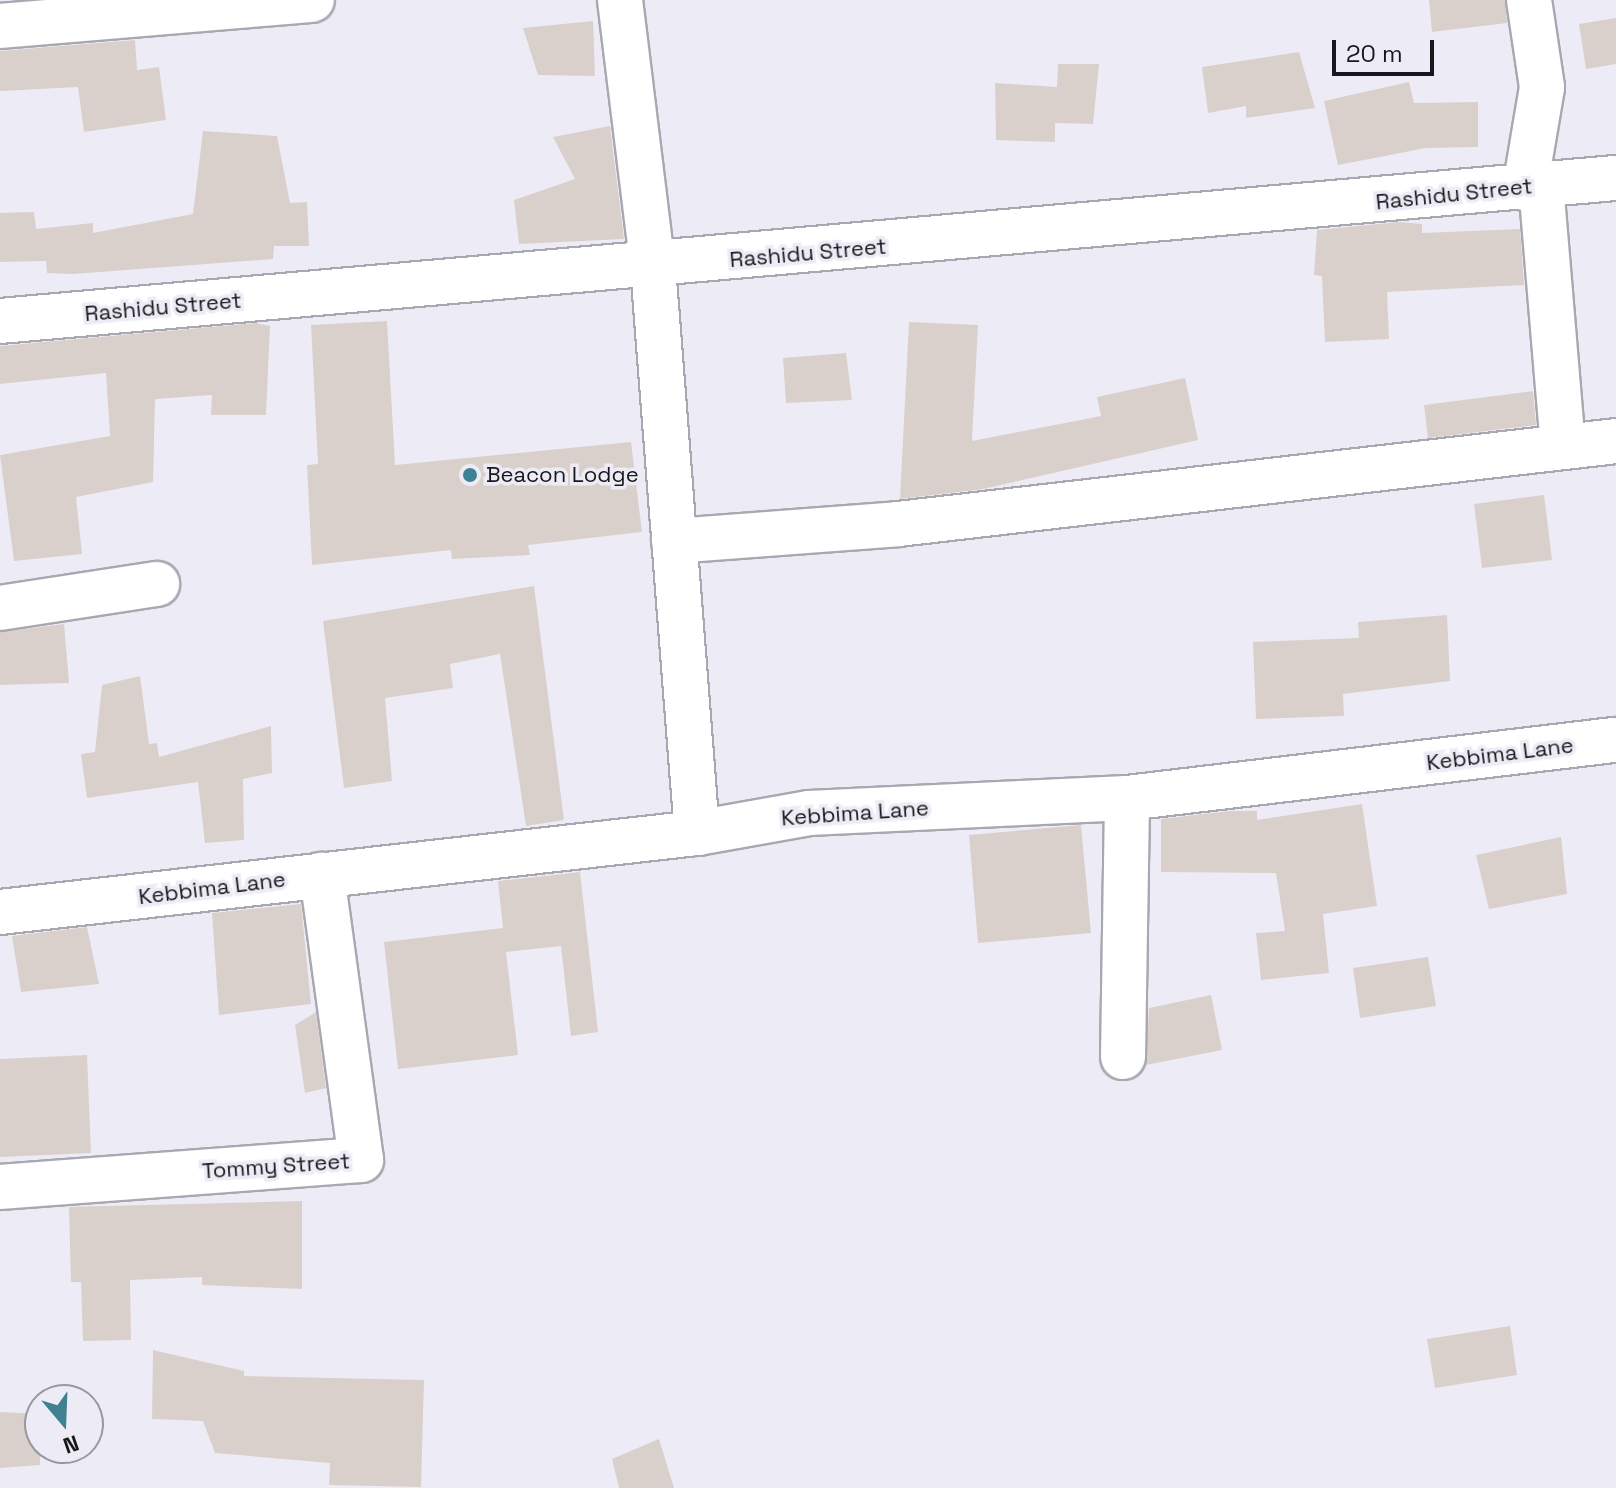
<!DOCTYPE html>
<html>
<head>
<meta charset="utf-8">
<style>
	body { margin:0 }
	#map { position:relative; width:1616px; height:1488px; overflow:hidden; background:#edecf6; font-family:"Space Grotesk",sans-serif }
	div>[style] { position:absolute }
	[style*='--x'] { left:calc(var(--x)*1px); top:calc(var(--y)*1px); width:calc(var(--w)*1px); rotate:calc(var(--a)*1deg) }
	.building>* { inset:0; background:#dad0cb }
	.roads { filter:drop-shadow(2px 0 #a9a8b1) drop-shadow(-2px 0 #a9a8b1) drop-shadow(0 2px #a9a8b1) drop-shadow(0 -2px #a9a8b1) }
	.minor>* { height:44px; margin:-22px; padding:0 22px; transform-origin:22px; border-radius:22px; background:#fff }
	.dots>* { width:22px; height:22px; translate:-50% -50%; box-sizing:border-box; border:4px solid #edecf6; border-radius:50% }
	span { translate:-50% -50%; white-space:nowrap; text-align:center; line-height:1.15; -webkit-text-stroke:7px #edecf6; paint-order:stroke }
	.street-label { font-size:22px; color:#18181b }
	.poi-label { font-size:22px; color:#18181b }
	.left { translate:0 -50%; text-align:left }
	.north { position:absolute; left:24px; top:1384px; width:80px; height:80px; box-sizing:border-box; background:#edecf6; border:2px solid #98979e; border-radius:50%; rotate:161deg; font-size:22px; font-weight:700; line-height:32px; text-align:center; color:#18181b }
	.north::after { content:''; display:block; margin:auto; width:28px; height:36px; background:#408093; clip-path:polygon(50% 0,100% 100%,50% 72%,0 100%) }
	.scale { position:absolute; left:1332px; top:40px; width:102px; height:36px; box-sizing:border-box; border:4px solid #18181b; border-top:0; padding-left:10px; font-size:24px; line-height:28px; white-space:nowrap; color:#18181b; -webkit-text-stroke:6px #edecf6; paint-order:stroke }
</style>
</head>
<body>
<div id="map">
	<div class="building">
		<div style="clip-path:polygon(1429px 0,1505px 0,1507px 23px,1432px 32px)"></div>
		<div style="clip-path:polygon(1616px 18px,1616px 64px,1586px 69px,1579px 24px)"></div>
		<div style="clip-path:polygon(593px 21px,595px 76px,538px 75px,523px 28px)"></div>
		<div style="clip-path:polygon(135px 40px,137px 70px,159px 67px,166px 120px,84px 132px,78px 87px,0 91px,0 51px)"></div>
		<div style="clip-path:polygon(1299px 52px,1315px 108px,1246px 118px,1246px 106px,1208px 113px,1202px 67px)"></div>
		<div style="clip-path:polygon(1058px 64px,1099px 64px,1093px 124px,1055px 123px,1055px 142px,996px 140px,995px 83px,1057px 87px)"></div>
		<div style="clip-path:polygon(1409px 82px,1414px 103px,1478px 102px,1478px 147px,1426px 148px,1338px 165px,1324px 101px)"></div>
		<div style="clip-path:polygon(610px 126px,624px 239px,519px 244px,514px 200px,575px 179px,553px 137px)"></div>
		<div style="clip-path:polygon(203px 131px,277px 136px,290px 203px,307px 202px,309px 246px,274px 246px,273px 259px,73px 274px,47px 273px,46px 261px,0 262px,0 213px,34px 212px,36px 229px,93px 223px,93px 233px,193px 214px)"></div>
		<div style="clip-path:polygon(1399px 222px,1422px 224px,1422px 233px,1520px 229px,1524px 285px,1387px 292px,1389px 339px,1325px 342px,1322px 276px,1314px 275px,1317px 230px)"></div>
		<div style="clip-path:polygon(387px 321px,395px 465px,631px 442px,642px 532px,528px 545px,530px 555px,452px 559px,451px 550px,312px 565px,307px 465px,318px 464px,311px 325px)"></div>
		<div style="clip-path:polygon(909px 322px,978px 325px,972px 441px,1101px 416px,1097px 397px,1185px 378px,1198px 440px,983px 489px,900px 499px)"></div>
		<div style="clip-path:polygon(256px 323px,270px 326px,266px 415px,211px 415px,212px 395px,155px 399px,153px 482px,76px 497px,82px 554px,14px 561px,0 455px,110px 436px,106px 373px,0 384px,0 346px)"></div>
		<div style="clip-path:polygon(846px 353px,852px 400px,786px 403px,783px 358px)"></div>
		<div style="clip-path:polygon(1533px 391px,1536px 425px,1428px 438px,1424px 405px)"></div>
		<div style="clip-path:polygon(1544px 495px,1552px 560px,1482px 568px,1474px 504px)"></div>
		<div style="clip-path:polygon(534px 586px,564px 820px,526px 826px,500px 654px,450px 664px,453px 688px,385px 698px,392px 781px,344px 788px,323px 621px)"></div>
		<div style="clip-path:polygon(1447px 615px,1450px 681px,1343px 694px,1344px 716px,1256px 719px,1253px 642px,1359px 638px,1358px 622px)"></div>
		<div style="clip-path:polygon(64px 624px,69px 683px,0 685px,0 632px)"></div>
		<div style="clip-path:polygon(140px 676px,149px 744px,157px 743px,159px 757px,271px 726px,272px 773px,243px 779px,244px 840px,205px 843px,198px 782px,87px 798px,81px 754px,95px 752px,102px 685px)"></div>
		<div style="clip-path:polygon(1362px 804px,1377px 906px,1323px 914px,1329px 973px,1261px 980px,1256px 933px,1285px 931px,1276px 873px,1161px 872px,1161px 819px,1230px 811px,1257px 811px,1257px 820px)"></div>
		<div style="clip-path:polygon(1081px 825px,1091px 933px,978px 943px,969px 835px)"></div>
		<div style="clip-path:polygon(1561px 837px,1567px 894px,1489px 909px,1476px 855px)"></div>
		<div style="clip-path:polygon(580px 872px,598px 1032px,571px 1036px,561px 946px,506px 952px,518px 1055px,398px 1069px,384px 942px,503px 928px,498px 881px)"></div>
		<div style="clip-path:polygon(301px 904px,311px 1004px,219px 1015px,212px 913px)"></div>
		<div style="clip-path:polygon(87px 927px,99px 984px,21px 992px,12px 936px)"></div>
		<div style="clip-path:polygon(1428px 957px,1436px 1006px,1360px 1018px,1353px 968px)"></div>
		<div style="clip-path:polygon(1211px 995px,1222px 1050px,1146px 1065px,1149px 1008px)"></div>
		<div style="clip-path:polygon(316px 1012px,326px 1088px,305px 1093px,295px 1025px)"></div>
		<div style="clip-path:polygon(87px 1055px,91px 1153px,0 1157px,0 1059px)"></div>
		<div style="clip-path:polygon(302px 1201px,302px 1289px,202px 1285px,202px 1277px,130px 1280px,131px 1340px,83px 1341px,81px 1282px,71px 1282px,69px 1207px)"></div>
		<div style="clip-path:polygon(1510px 1326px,1517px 1375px,1435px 1388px,1427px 1339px)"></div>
		<div style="clip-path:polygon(153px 1350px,244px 1371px,244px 1376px,424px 1380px,421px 1487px,329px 1485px,330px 1463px,215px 1453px,203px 1421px,152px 1419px)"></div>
		<div style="clip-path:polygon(0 1412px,40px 1414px,40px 1465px,0 1468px)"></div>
		<div style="clip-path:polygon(659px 1439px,674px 1488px,619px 1488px,612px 1459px)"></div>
	</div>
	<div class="roads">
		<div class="minor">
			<div style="--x:620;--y:0;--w:269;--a:83"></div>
			<div style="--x:653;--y:267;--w:568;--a:85.55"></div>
			<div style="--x:0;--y:26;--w:313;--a:-4.8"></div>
			<div style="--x:1541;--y:185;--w:263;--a:85.2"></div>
			<div style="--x:1525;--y:188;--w:102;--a:-80.4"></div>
			<div style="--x:1542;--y:87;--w:88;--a:-98.5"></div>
			<div style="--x:0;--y:321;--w:1622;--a:-5.06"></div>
			<div style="--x:674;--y:541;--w:225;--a:-4.3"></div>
			<div style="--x:898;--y:524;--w:723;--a:-6.59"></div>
			<div style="--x:0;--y:608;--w:159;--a:-8.7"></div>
			<div style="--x:0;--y:912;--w:701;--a:-6.47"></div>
			<div style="--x:697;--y:833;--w:114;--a:-10.1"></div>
			<div style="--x:809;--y:813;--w:318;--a:-2.7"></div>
			<div style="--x:1127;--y:798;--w:492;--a:-6.8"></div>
			<div style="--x:1123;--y:1057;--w:259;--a:-89.1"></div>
			<div style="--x:0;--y:1187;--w:362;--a:-4.3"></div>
			<div style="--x:361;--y:1160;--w:288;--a:-97.8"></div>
		</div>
	</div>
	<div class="dots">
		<div style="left:470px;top:475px;background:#408093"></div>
	</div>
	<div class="street-label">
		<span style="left:1454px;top:194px;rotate:-6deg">Rashidu Street</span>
		<span style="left:808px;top:253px;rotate:-5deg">Rashidu Street</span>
		<span style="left:163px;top:307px;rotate:-5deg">Rashidu Street</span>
		<span style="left:1500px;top:754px;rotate:-7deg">Kebbima Lane</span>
		<span style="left:855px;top:813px;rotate:-4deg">Kebbima Lane</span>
		<span style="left:212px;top:888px;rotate:-7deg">Kebbima Lane</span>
		<span style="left:276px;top:1166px;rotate:-4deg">Tommy Street</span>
	</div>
	<div class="poi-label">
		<span class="left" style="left:486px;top:475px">Beacon Lodge</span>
	</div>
	<div class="north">N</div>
	<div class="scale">20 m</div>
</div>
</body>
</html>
